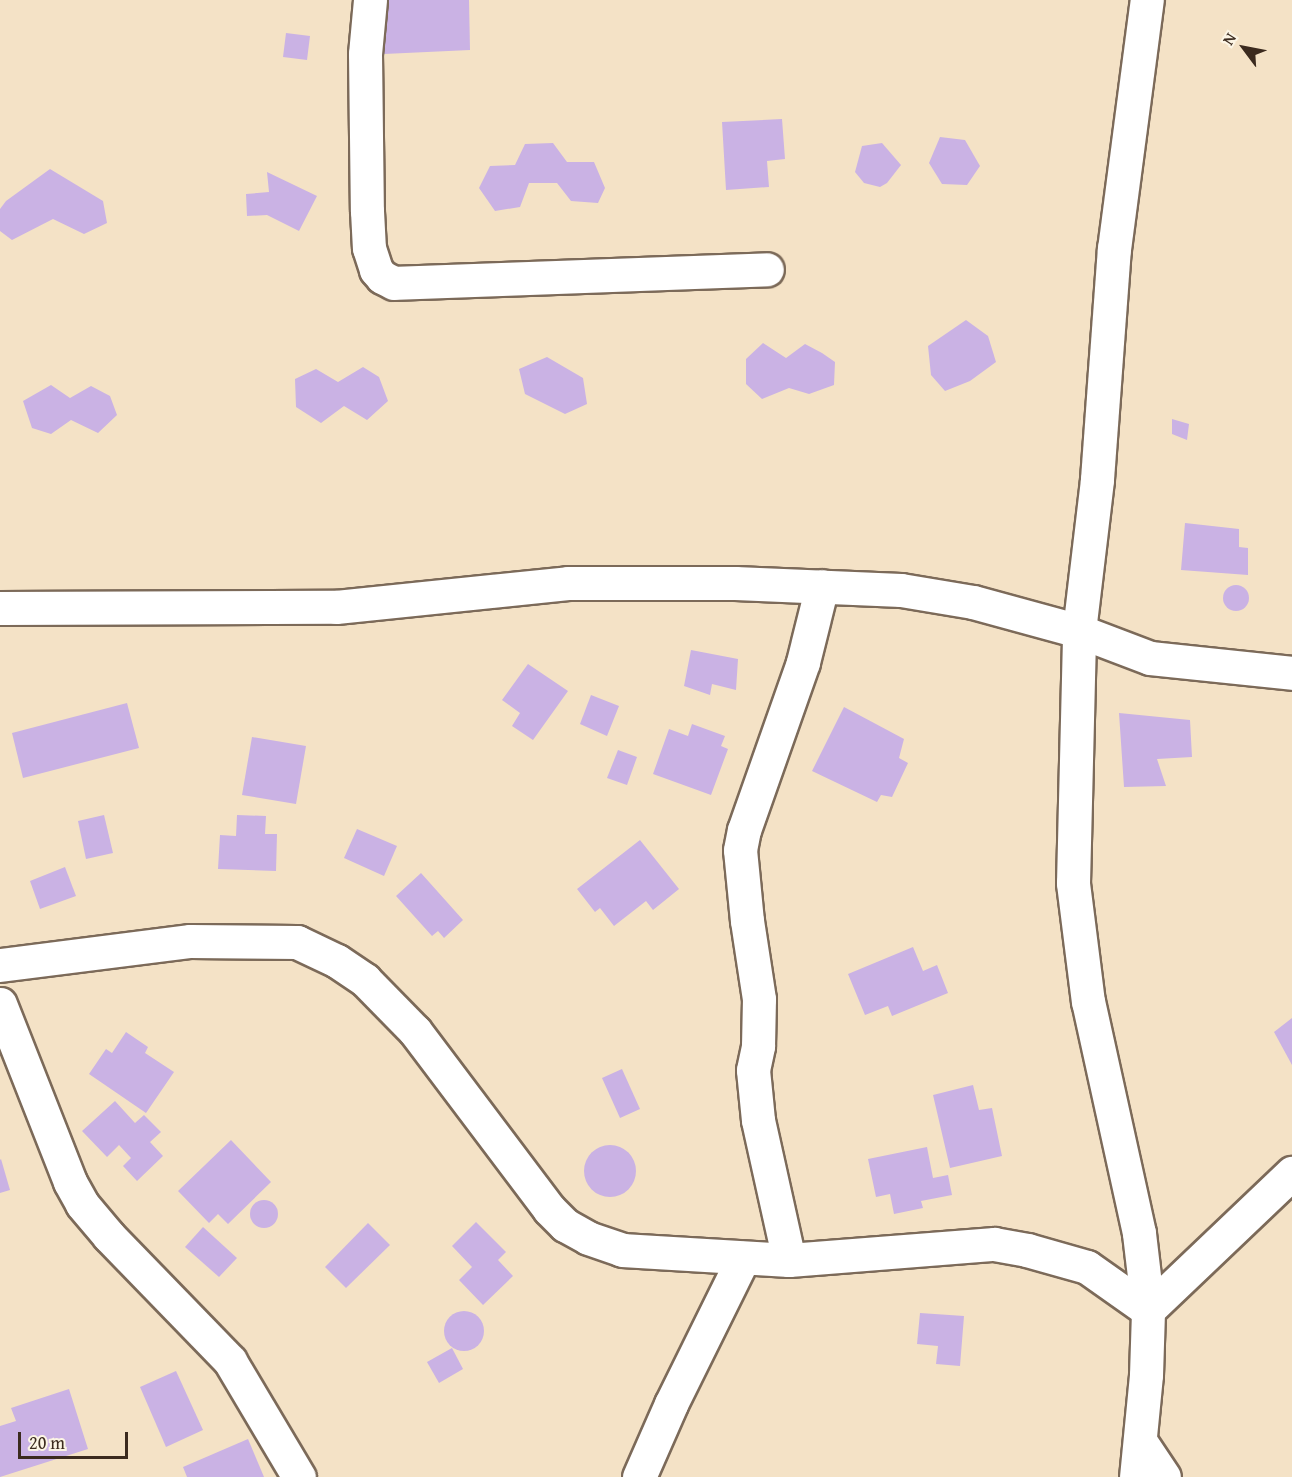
<!DOCTYPE html>
<html>
<head>
<meta charset="utf-8">
<style>
	body { margin:0 }
	#map { position:relative; width:1292px; height:1477px; overflow:hidden; background:#f4e2c6; font-family:"Gentium Book Plus",serif }
	div>[style] { position:absolute }
	[style*='--x'] { left:calc(var(--x)*1px); top:calc(var(--y)*1px); width:calc(var(--w)*1px); rotate:calc(var(--a)*1deg) }
	.building>* { inset:0; background:#cab2e4 }
	.round { border-radius:50% }
	.roads { filter:drop-shadow(2px 0 #7c6a59) drop-shadow(-2px 0 #7c6a59) drop-shadow(0 2px #7c6a59) drop-shadow(0 -2px #7c6a59) }
	.minor>* { height:33px; margin:-16.5px; padding:0 16.5px; transform-origin:16.5px; border-radius:16.5px; background:#fff }
	span { translate:-50% -50%; white-space:nowrap; text-align:center; line-height:1.15; -webkit-text-stroke:6px #fcf5e5; paint-order:stroke }
	.north { position:absolute; left:1214px; top:18px; width:60px; height:60px; -webkit-text-stroke:4px #fcf5e5; paint-order:stroke; rotate:302deg; font-size:16px; font-weight:700; line-height:24px; text-align:center; color:#3b2a1e }
	.north::after { content:''; display:block; margin:auto; width:21px; height:27px; background:#3b2a1e; clip-path:polygon(50% 0,100% 100%,50% 72%,0 100%) }
	.scale { position:absolute; left:18px; top:1432px; width:110px; height:27px; box-sizing:border-box; border:3px solid #3b2a1e; border-top:0; padding-left:8px; font-size:18px; line-height:21px; white-space:nowrap; color:#3b2a1e; -webkit-text-stroke:4px #fcf5e5; paint-order:stroke }
</style>
</head>
<body>
<div id="map">
	<div class="building">
		<div style="clip-path:polygon(381px 0,469px 0,470px 50px,384px 54px)"></div>
		<div style="clip-path:polygon(286px 33px,310px 36px,307px 60px,283px 57px)"></div>
		<div style="clip-path:polygon(782px 119px,785px 159px,767px 161px,769px 187px,726px 190px,722px 122px)"></div>
		<div style="clip-path:polygon(940px 137px,965px 140px,980px 166px,967px 185px,942px 184px,929px 163px)"></div>
		<div style="clip-path:polygon(553px 143px,567px 162px,594px 162px,605px 188px,598px 203px,571px 201px,557px 183px,529px 183px,520px 207px,495px 211px,479px 188px,490px 166px,515px 165px,525px 144px)"></div>
		<div style="clip-path:polygon(882px 143px,901px 165px,887px 183px,880px 187px,864px 183px,855px 172px,862px 146px)"></div>
		<div style="clip-path:polygon(50px 169px,103px 201px,107px 223px,84px 234px,53px 219px,12px 240px,0 231px,0 209px,6px 201px)"></div>
		<div style="clip-path:polygon(267px 172px,317px 196px,299px 231px,267px 215px,247px 216px,246px 194px,269px 192px)"></div>
		<div style="clip-path:polygon(966px 320px,988px 336px,996px 362px,970px 381px,945px 391px,931px 375px,928px 346px)"></div>
		<div style="clip-path:polygon(763px 343px,786px 358px,805px 344px,822px 353px,835px 362px,834px 385px,809px 394px,789px 388px,762px 399px,746px 384px,746px 359px)"></div>
		<div style="clip-path:polygon(547px 357px,583px 378px,587px 404px,565px 414px,525px 394px,519px 369px)"></div>
		<div style="clip-path:polygon(363px 367px,379px 377px,388px 401px,367px 420px,344px 406px,321px 423px,296px 407px,295px 379px,316px 369px,338px 382px)"></div>
		<div style="clip-path:polygon(51px 385px,70px 398px,91px 386px,110px 396px,117px 415px,98px 433px,71px 420px,51px 434px,32px 428px,23px 401px)"></div>
		<div style="clip-path:polygon(1172px 419px,1189px 424px,1187px 440px,1172px 434px)"></div>
		<div style="clip-path:polygon(1185px 523px,1239px 529px,1239px 547px,1248px 548px,1248px 575px,1181px 570px)"></div>
		<div class="round" style="left:1223px;top:585px;width:26px;height:26px"></div>
		<div style="clip-path:polygon(691px 650px,738px 659px,736px 690px,712px 684px,710px 695px,684px 686px)"></div>
		<div style="clip-path:polygon(528px 664px,568px 691px,533px 740px,512px 726px,520px 713px,502px 700px)"></div>
		<div style="clip-path:polygon(591px 695px,619px 706px,607px 736px,580px 724px)"></div>
		<div style="clip-path:polygon(127px 703px,139px 748px,23px 778px,12px 733px)"></div>
		<div style="clip-path:polygon(844px 707px,904px 739px,899px 758px,908px 763px,892px 797px,881px 795px,877px 802px,812px 771px)"></div>
		<div style="clip-path:polygon(1119px 713px,1190px 720px,1192px 757px,1157px 759px,1166px 786px,1124px 787px)"></div>
		<div style="clip-path:polygon(692px 724px,725px 736px,721px 746px,728px 749px,711px 795px,653px 774px,669px 729px,688px 736px)"></div>
		<div style="clip-path:polygon(252px 737px,306px 746px,296px 804px,242px 795px)"></div>
		<div style="clip-path:polygon(618px 750px,637px 757px,627px 785px,607px 778px)"></div>
		<div style="clip-path:polygon(104px 815px,113px 853px,86px 859px,78px 821px)"></div>
		<div style="clip-path:polygon(237px 815px,266px 816px,265px 834px,277px 834px,276px 871px,218px 869px,220px 835px,236px 836px)"></div>
		<div style="clip-path:polygon(357px 829px,397px 846px,384px 876px,344px 858px)"></div>
		<div style="clip-path:polygon(640px 840px,679px 889px,653px 910px,646px 901px,614px 926px,600px 908px,595px 912px,577px 889px)"></div>
		<div style="clip-path:polygon(65px 867px,76px 896px,40px 909px,30px 881px)"></div>
		<div style="clip-path:polygon(421px 873px,463px 920px,444px 938px,438px 931px,432px 936px,396px 896px)"></div>
		<div style="clip-path:polygon(913px 947px,923px 971px,937px 965px,948px 993px,892px 1016px,888px 1006px,865px 1015px,848px 974px)"></div>
		<div style="clip-path:polygon(1292px 1018px,1292px 1065px,1274px 1032px)"></div>
		<div style="clip-path:polygon(126px 1032px,148px 1047px,145px 1053px,174px 1072px,146px 1113px,89px 1074px,106px 1049px,112px 1053px)"></div>
		<div style="clip-path:polygon(622px 1069px,640px 1109px,620px 1118px,602px 1078px)"></div>
		<div style="clip-path:polygon(973px 1085px,979px 1110px,992px 1108px,1002px 1156px,950px 1168px,933px 1095px)"></div>
		<div style="clip-path:polygon(115px 1101px,135px 1123px,144px 1115px,161px 1132px,150px 1142px,163px 1156px,137px 1181px,123px 1166px,131px 1158px,119px 1145px,107px 1157px,82px 1131px)"></div>
		<div style="clip-path:polygon(231px 1140px,271px 1182px,228px 1224px,218px 1214px,209px 1223px,178px 1191px)"></div>
		<div class="round" style="left:584px;top:1145px;width:52px;height:52px"></div>
		<div style="clip-path:polygon(927px 1147px,933px 1178px,948px 1175px,952px 1195px,921px 1201px,923px 1208px,894px 1214px,890px 1194px,876px 1197px,868px 1159px)"></div>
		<div style="clip-path:polygon(1px 1159px,10px 1190px,0 1193px,0 1160px)"></div>
		<div class="round" style="left:250px;top:1200px;width:28px;height:28px"></div>
		<div style="clip-path:polygon(476px 1222px,506px 1252px,498px 1260px,513px 1276px,483px 1305px,459px 1280px,472px 1267px,452px 1246px)"></div>
		<div style="clip-path:polygon(368px 1223px,390px 1245px,346px 1288px,325px 1267px)"></div>
		<div style="clip-path:polygon(203px 1227px,237px 1258px,219px 1277px,185px 1247px)"></div>
		<div class="round" style="left:444px;top:1311px;width:40px;height:40px"></div>
		<div style="clip-path:polygon(920px 1313px,964px 1316px,960px 1366px,936px 1364px,938px 1346px,917px 1344px)"></div>
		<div style="clip-path:polygon(452px 1348px,463px 1369px,439px 1383px,427px 1362px)"></div>
		<div style="clip-path:polygon(176px 1371px,203px 1430px,166px 1447px,140px 1387px)"></div>
		<div style="clip-path:polygon(69px 1389px,88px 1449px,0 1477px,0 1426px,16px 1421px,11px 1408px)"></div>
		<div style="clip-path:polygon(248px 1439px,264px 1477px,187px 1477px,183px 1467px)"></div>
	</div>
	<div class="roads">
		<div class="minor">
			<div style="--x:370;--y:0;--w:54;--a:95.3"></div>
			<div style="--x:365;--y:54;--w:157;--a:89.3"></div>
			<div style="--x:367;--y:211;--w:37;--a:87"></div>
			<div style="--x:369;--y:248;--w:23;--a:72"></div>
			<div style="--x:376;--y:270;--w:9;--a:49"></div>
			<div style="--x:382;--y:277;--w:13;--a:27"></div>
			<div style="--x:394;--y:283;--w:373;--a:-2.1"></div>
			<div style="--x:0;--y:608;--w:336;--a:-0.2"></div>
			<div style="--x:336;--y:607;--w:233;--a:-5.9"></div>
			<div style="--x:568;--y:583;--w:167;--a:0"></div>
			<div style="--x:735;--y:583;--w:166;--a:2.4"></div>
			<div style="--x:901;--y:590;--w:73;--a:9.5"></div>
			<div style="--x:973;--y:602;--w:110;--a:15.3"></div>
			<div style="--x:1079;--y:631;--w:76;--a:20.8"></div>
			<div style="--x:1150;--y:658;--w:143;--a:6"></div>
			<div style="--x:0;--y:965;--w:192;--a:-7.2"></div>
			<div style="--x:190;--y:941;--w:107;--a:0.5"></div>
			<div style="--x:297;--y:942;--w:44;--a:25.4"></div>
			<div style="--x:337;--y:961;--w:34;--a:34"></div>
			<div style="--x:365;--y:980;--w:71;--a:45.6"></div>
			<div style="--x:415;--y:1031;--w:223;--a:53"></div>
			<div style="--x:549;--y:1209;--w:23;--a:45"></div>
			<div style="--x:565;--y:1225;--w:26;--a:29"></div>
			<div style="--x:588;--y:1238;--w:36;--a:19"></div>
			<div style="--x:622;--y:1250;--w:167;--a:3.4"></div>
			<div style="--x:789;--y:1260;--w:206;--a:-4.5"></div>
			<div style="--x:994;--y:1244;--w:34;--a:10"></div>
			<div style="--x:1027;--y:1250;--w:62;--a:15.8"></div>
			<div style="--x:1087;--y:1267;--w:75;--a:35.2"></div>
			<div style="--x:1148;--y:1310;--w:199;--a:-43.6"></div>
			<div style="--x:0;--y:1004;--w:191;--a:68.5"></div>
			<div style="--x:70;--y:1182;--w:25;--a:61"></div>
			<div style="--x:82;--y:1204;--w:42;--a:49.8"></div>
			<div style="--x:109;--y:1236;--w:174;--a:45.9"></div>
			<div style="--x:230;--y:1361;--w:135;--a:59.3"></div>
			<div style="--x:789;--y:1260;--w:143;--a:-102.5"></div>
			<div style="--x:758;--y:1120;--w:50;--a:-95.7"></div>
			<div style="--x:753;--y:1070;--w:25;--a:-78"></div>
			<div style="--x:758;--y:1046;--w:47;--a:-88.8"></div>
			<div style="--x:759;--y:999;--w:79;--a:-98.7"></div>
			<div style="--x:747;--y:921;--w:71;--a:-95.6"></div>
			<div style="--x:740;--y:850;--w:20;--a:-79"></div>
			<div style="--x:744;--y:830;--w:178;--a:-70.6"></div>
			<div style="--x:803;--y:662;--w:78;--a:-76"></div>
			<div style="--x:1140;--y:1441;--w:43;--a:56.3"></div>
			<div style="--x:639;--y:1477;--w:80;--a:-66.3"></div>
			<div style="--x:671;--y:1404;--w:163;--a:-63.7"></div>
			<div style="--x:1136;--y:1477;--w:102;--a:-84.4"></div>
			<div style="--x:1146;--y:1375;--w:65;--a:-88.2"></div>
			<div style="--x:1148;--y:1310;--w:78;--a:-96.7"></div>
			<div style="--x:1139;--y:1233;--w:237;--a:-102.4"></div>
			<div style="--x:1088;--y:1002;--w:120;--a:-97.2"></div>
			<div style="--x:1073;--y:883;--w:252;--a:-88.6"></div>
			<div style="--x:1079;--y:631;--w:153;--a:-83.2"></div>
			<div style="--x:1097;--y:479;--w:231;--a:-85.8"></div>
			<div style="--x:1114;--y:249;--w:251;--a:-82.5"></div>
		</div>
	</div>
	<div class="north">N</div>
	<div class="scale">20 m</div>
</div>
</body>
</html>
